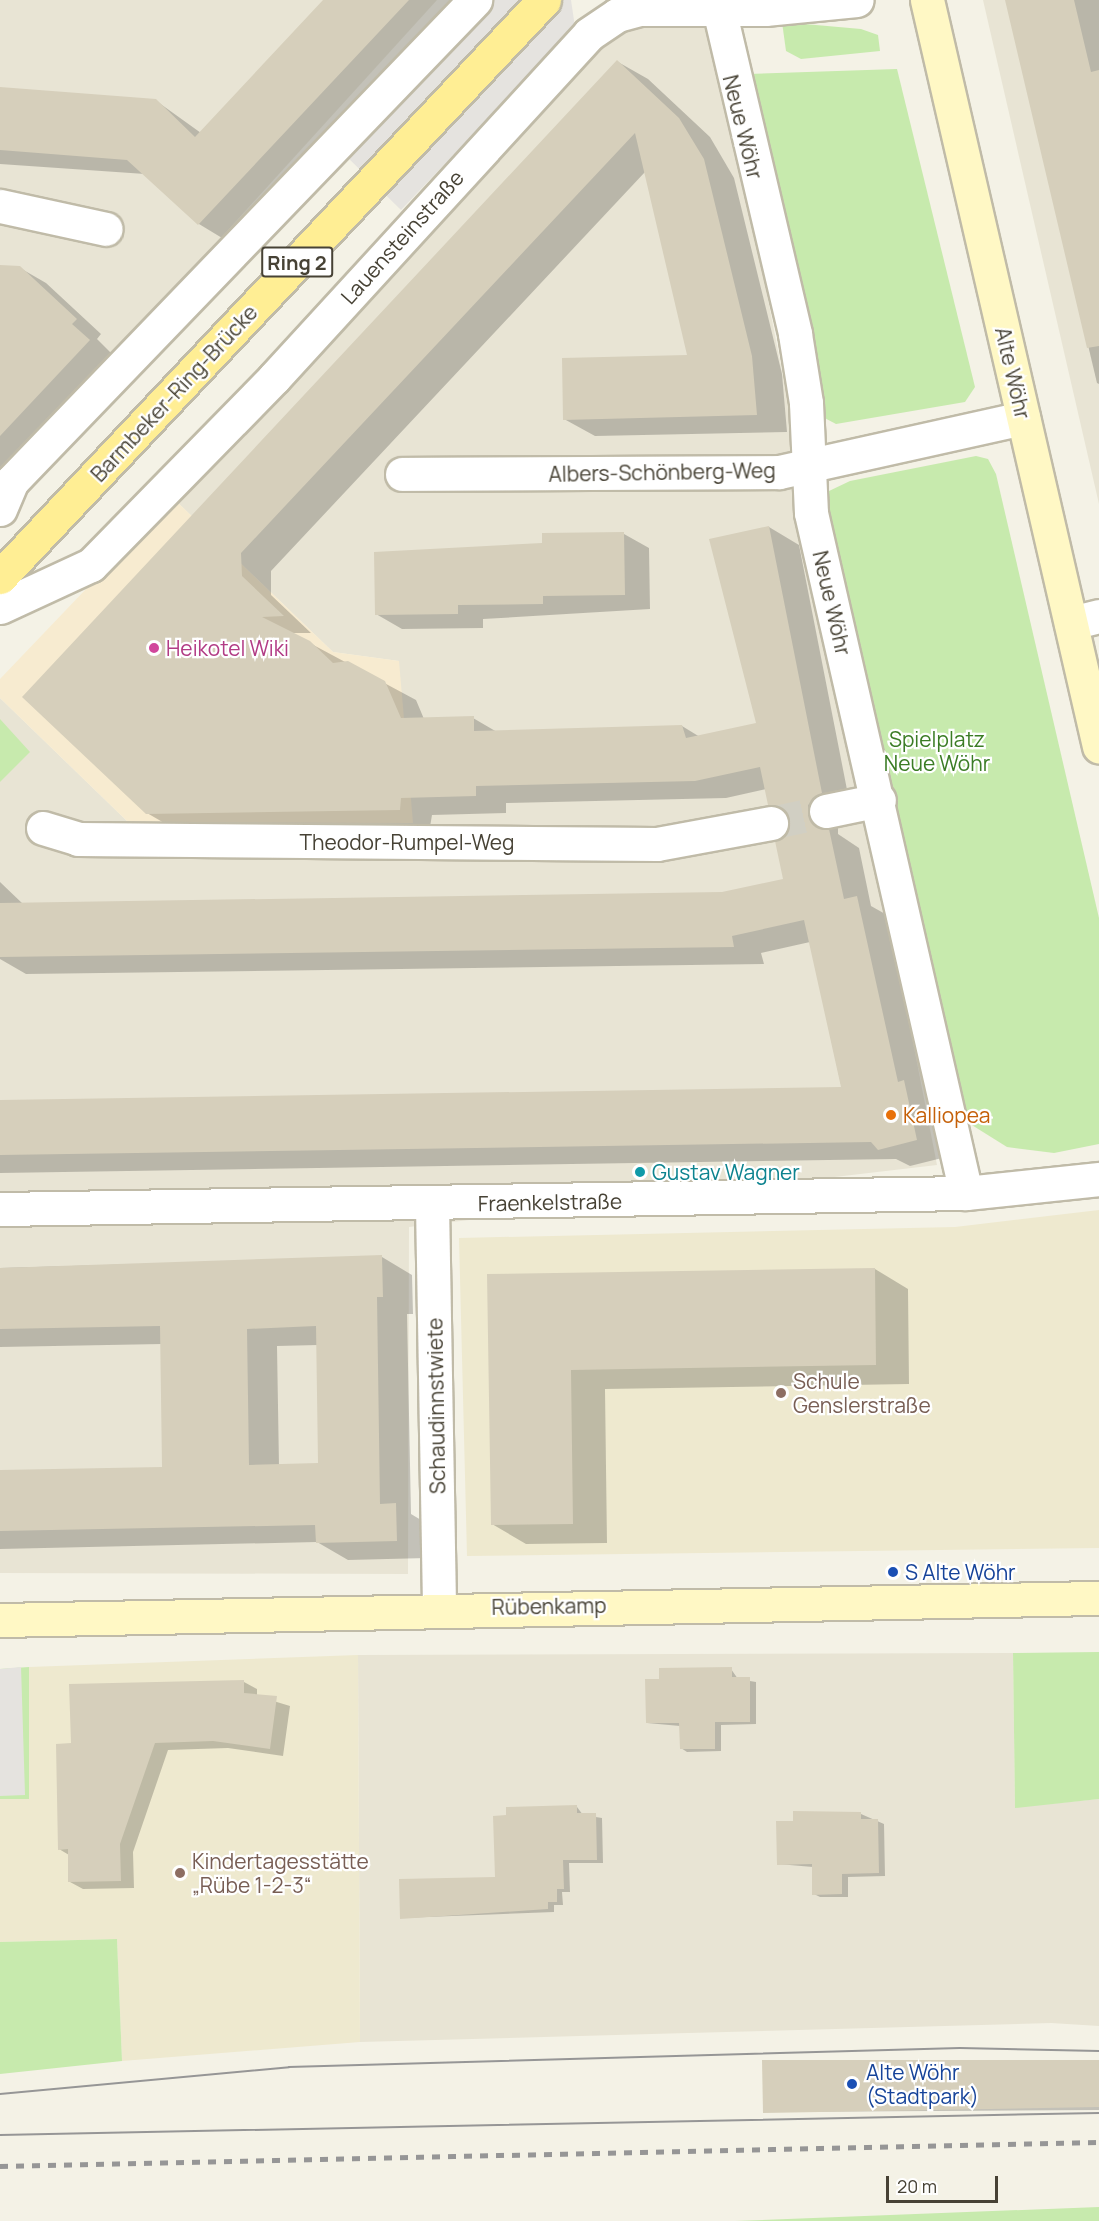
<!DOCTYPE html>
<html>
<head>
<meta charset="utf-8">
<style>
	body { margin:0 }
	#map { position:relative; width:1099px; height:2221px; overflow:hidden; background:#f4f2e6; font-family:Manrope,sans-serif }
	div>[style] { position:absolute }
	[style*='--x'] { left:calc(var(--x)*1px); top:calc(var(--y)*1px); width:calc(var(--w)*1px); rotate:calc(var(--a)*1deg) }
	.residential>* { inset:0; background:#e8e4d4 }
	.commercial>* { inset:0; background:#f7ebd0 }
	.education>* { inset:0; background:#eee9cf }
	.green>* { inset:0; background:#c7eaad }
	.parking>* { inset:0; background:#e5e3df }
	.shadow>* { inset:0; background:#0003 }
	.building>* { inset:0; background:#d6cfbb }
	.street-tunnel>* { height:33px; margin-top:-16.5px; transform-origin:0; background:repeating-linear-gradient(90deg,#d1cfc3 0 33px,transparent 0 49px) }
	.roads { filter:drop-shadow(2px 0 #c0bba8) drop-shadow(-2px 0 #c0bba8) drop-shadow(0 2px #c0bba8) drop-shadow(0 -2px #c0bba8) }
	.street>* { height:33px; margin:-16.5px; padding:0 16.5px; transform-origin:16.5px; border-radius:16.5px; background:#fff }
	.secondary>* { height:33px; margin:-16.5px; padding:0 16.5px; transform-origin:16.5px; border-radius:16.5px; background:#fff8c5 }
	.primary>* { height:33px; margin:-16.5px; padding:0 16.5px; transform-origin:16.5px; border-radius:16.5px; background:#ffee94 }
	.tram>* { height:1.5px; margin:-0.75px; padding:0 0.75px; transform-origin:0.75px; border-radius:0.75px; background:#969696 }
	.rail>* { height:4.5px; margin-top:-2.25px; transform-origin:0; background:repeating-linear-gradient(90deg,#969696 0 8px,transparent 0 16px) }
	.dots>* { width:16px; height:16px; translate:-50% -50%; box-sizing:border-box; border:3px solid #fff; border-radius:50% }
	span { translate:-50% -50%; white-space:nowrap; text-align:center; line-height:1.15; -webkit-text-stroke:4.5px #fff; paint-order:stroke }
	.shield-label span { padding:2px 4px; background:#fff; border:2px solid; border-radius:4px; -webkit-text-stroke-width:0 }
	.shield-label { font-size:20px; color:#474235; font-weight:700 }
	.street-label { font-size:21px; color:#474235 }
	.hotel-label { font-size:21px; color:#b23c85 }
	.left { translate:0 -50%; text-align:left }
	.park-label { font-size:21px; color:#3b7c25 }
	.food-label { font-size:21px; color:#c56008 }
	.culture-label { font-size:21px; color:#0d838f }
	.education-label { font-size:21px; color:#785e54 }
	.transit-label { font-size:21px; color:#164399 }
	.scale { position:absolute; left:886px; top:2176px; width:112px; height:27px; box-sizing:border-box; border:3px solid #474235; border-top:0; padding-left:8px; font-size:18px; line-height:21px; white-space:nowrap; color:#474235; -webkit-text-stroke:4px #fff; paint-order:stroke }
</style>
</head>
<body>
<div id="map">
	<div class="residential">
		<div style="clip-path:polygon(0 0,437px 0,0 481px)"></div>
		<div style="clip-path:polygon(983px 0,1099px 0,1099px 504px)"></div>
		<div style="clip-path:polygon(714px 23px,937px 1165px,409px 1227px,408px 1574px,0 1573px,0 698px,128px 822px,399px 661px,333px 652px,173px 498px,615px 34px,641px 24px)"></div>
		<div style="clip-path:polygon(1013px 1653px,1015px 1807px,1099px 1799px,1099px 2026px,1051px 2023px,360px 2042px,358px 1655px)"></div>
	</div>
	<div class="commercial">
		<div style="clip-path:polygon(173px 498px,333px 652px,399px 661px,413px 823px,128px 822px,0 698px,0 679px)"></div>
	</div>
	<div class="education">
		<div style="clip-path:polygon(1099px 1210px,1099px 1548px,467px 1556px,459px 1238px,955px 1227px)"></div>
		<div style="clip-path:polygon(358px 1655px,360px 2042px,122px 2061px,117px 1939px,0 1942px,0 1799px,29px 1799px,29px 1667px)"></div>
	</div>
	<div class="green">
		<div style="clip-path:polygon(782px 22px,861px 29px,878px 35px,880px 51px,801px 59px,786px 51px)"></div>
		<div style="clip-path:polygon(897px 69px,975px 387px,965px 402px,836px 424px,817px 414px,747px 74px)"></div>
		<div style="clip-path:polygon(976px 456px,988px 459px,996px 474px,1099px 918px,1099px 1144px,1054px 1153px,1007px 1147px,967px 1122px,824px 510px,829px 491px,850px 481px)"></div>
		<div style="clip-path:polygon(0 719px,30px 752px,0 782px)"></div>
		<div style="clip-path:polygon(1099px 1652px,1099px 1799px,1015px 1808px,1013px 1653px)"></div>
		<div style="clip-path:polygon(29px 1667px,29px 1799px,0 1799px,0 1806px,0 1669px)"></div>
		<div style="clip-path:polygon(117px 1939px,122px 2061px,0 2074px,0 1942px)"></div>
		<div style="clip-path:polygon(1099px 2207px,1099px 2221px,735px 2221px)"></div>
	</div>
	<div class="parking">
		<div style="clip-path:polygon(483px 0,571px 0,575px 27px,401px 210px,341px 151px)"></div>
		<div style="clip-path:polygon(21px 1667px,25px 1795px,0 1796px,0 1669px)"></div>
	</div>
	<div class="shadow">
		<div style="clip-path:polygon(325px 0,451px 0,227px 241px,199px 224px,145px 174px,0 164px,0 90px,155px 100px,201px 133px)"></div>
		<div style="clip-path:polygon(1006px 0,1099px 0,1099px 384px,1097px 383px)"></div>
		<div style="clip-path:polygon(618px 62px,648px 79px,710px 137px,734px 178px,782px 374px,787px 432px,595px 436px,564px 419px,689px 357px,645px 172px,271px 571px,271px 595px,311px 633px,291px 633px,416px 700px,424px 719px,473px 718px,497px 732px,682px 726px,700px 737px,758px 724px,769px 527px,799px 545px,851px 810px,838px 822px,838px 834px,859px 848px,871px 906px,887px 915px,926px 1095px,934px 1099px,946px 1157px,910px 1166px,896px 1159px,0 1173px,0 1101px,842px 1089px,810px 942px,761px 953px,764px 964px,26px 974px,0 959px,0 882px,23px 904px,722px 894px,785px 880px,791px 819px,769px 804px,766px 789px,726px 798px,506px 803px,506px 813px,432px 815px,430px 827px,178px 831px,147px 813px,24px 697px)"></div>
		<div style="clip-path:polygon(0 266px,20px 268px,46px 283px,101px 334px,97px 339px,114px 356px,0 473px)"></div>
		<div style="clip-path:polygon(624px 534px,649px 548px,650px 609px,483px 619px,483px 628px,402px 629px,376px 614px,544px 544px)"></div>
		<div style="clip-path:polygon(evenodd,382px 1257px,412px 1275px,413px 1314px,407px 1314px,411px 1514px,426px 1523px,427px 1558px,348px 1560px,317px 1542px,0 1549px,0 1472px,164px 1468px,162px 1344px,0 1347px,0 1268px,382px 1257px,318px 1345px,320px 1465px,279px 1466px,277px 1346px,318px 1345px)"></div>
		<div style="clip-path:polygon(875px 1269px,908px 1289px,909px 1384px,605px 1389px,607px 1543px,526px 1544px,492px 1524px,488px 1275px)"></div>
		<div style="clip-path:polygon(731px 1669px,738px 1679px,756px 1682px,756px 1724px,721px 1725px,721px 1751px,687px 1752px,681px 1748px,680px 1726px,647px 1723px,661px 1680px)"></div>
		<div style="clip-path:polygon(244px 1682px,257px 1689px,257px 1696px,290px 1706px,283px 1756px,228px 1748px,168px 1750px,133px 1852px,134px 1888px,83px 1889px,70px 1882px,69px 1855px,59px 1849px,73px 1745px)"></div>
		<div style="clip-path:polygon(577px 1807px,583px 1815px,602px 1818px,603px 1863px,569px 1863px,570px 1892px,562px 1892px,563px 1905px,554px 1905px,554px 1912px,401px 1918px,497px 1879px,508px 1808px)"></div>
		<div style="clip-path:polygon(861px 1814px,884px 1824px,885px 1876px,848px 1877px,848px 1897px,820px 1897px,814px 1894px,813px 1867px,778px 1864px,794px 1822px)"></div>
		<div style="clip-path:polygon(1099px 2062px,1099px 2110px,764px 2112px)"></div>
	</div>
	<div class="building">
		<div style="clip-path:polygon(323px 0,409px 0,198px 225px,127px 160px,0 150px,0 87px,156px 99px,195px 137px)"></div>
		<div style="clip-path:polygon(1005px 0,1074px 0,1091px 72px,1099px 70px,1099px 346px,1087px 348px)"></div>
		<div style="clip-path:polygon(617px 60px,679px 118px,704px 159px,752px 356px,757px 415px,563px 420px,562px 358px,687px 355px,635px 133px,241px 553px,242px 576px,284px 616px,262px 617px,310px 641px,333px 663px,348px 661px,385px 681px,401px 718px,474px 716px,474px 731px,682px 725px,686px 738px,756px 723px,709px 539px,769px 526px,822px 793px,808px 805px,808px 815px,820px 829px,829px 829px,844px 899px,857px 896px,898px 1082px,904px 1080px,917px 1140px,878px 1150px,871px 1142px,0 1155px,0 1100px,841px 1087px,804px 920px,732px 936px,734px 947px,0 957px,0 903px,722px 892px,783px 879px,775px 841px,788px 830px,789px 819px,778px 806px,768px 805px,760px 767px,695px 781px,476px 786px,476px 796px,401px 798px,400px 810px,146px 814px,22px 697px)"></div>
		<div style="clip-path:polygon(0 265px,20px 266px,77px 319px,72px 324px,90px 340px,0 436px)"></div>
		<div style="clip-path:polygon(624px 532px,625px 595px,543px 596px,543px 604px,458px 605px,458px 614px,375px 615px,374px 552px,542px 543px,542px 533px)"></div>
		<div style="clip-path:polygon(evenodd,382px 1255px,383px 1297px,377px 1297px,380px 1504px,396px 1503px,397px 1541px,316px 1543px,315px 1525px,0 1531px,0 1470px,162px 1467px,160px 1326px,0 1329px,0 1268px,382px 1255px,316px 1326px,318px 1463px,249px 1465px,247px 1329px,316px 1326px)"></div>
		<div style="clip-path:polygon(875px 1268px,876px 1365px,571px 1370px,573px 1524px,491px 1525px,487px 1274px)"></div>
		<div style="clip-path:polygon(732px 1667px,732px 1677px,750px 1677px,750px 1722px,715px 1722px,715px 1749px,680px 1749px,679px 1723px,646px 1723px,645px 1679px,659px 1679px,659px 1668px)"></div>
		<div style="clip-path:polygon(244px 1680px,244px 1693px,277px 1696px,270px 1749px,213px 1741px,155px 1743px,120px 1844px,121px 1881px,68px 1882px,68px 1849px,58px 1850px,56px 1744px,71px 1743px,69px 1684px)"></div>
		<div style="clip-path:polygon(577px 1805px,577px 1813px,596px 1813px,597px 1860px,563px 1860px,564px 1889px,557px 1889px,557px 1902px,548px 1902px,548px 1909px,400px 1919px,399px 1879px,495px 1877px,493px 1816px,506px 1815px,506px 1807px)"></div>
		<div style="clip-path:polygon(793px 1811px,861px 1812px,861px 1819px,878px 1819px,879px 1873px,842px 1874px,842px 1894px,812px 1895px,812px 1864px,777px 1865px,776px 1821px,793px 1821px)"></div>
		<div style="clip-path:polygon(762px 2060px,1099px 2060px,1099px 2107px,763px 2113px)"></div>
	</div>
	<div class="street-tunnel">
		<div style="--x:771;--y:823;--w:56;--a:-12.3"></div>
	</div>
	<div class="roads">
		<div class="street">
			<div style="--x:719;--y:9;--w:334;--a:76.8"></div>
			<div style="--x:795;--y:334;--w:70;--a:80.9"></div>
			<div style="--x:806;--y:403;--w:110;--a:87.4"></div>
			<div style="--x:811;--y:513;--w:697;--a:77.16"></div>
			<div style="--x:0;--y:206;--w:108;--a:12.2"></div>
			<div style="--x:402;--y:474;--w:377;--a:-0.3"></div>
			<div style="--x:779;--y:472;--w:250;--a:-12.5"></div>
			<div style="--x:0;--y:509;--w:30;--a:-67"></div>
			<div style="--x:12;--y:481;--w:668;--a:-46.09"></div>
			<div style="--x:0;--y:607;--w:100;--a:-24.8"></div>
			<div style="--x:91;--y:565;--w:262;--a:-45.6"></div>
			<div style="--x:274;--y:378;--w:466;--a:-47.5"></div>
			<div style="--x:589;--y:34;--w:34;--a:-34"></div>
			<div style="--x:617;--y:15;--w:24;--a:-15"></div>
			<div style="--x:640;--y:9;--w:125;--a:0"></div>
			<div style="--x:765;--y:9;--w:92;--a:-5.6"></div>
			<div style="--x:1071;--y:623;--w:29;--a:-14"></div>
			<div style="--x:826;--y:811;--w:54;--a:-11.7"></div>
			<div style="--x:43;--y:828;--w:37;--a:17"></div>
			<div style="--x:78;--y:839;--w:579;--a:0.49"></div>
			<div style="--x:657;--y:844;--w:116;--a:-10.4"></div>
			<div style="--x:432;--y:1204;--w:403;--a:89"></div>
			<div style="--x:0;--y:1209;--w:966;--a:-0.95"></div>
			<div style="--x:966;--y:1193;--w:134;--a:-6"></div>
		</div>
		<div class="secondary">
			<div style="--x:927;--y:0;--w:766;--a:77.02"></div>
			<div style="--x:0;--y:1620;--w:1099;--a:-1.15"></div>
		</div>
		<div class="primary">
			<div style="--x:0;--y:577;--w:793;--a:-46.69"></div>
		</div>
	</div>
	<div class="tram">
		<div style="--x:0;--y:2094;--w:290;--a:-5.3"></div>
		<div style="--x:289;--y:2067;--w:671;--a:-1.62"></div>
		<div style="--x:960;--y:2048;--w:139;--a:1.2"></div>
		<div style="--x:0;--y:2135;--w:1099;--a:-1.15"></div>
	</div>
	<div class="rail">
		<div style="--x:0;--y:2166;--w:1099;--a:-1.25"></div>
	</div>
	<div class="dots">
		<div style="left:154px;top:648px;background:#d1479c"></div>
		<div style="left:891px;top:1115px;background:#e8710a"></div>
		<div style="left:640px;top:1172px;background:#0f9aa8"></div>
		<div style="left:781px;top:1393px;background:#8d6e63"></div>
		<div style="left:893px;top:1572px;background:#1a4fb4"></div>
		<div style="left:180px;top:1873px;background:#8d6e63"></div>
		<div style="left:852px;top:2084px;background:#1a4fb4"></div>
	</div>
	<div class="shield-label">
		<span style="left:297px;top:262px">Ring 2</span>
	</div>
	<div class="street-label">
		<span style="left:743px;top:127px;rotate:76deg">Neue Wöhr</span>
		<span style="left:402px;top:237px;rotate:-48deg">Lauensteinstraße</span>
		<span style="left:1013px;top:373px;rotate:77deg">Alte Wöhr</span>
		<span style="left:174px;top:393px;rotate:-47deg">Barmbeker-Ring-Brücke</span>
		<span style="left:662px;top:472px;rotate:-1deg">Albers-Schönberg-Weg</span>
		<span style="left:832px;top:603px;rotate:77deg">Neue Wöhr</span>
		<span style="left:407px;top:842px">Theodor-Rumpel-Weg</span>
		<span style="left:550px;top:1202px;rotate:-1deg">Fraenkelstraße</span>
		<span style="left:436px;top:1406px;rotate:-91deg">Schaudinnstwiete</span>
		<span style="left:549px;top:1606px;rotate:-1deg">Rübenkamp</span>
	</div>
	<div class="hotel-label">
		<span class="left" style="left:166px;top:648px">Heikotel Wiki</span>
	</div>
	<div class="park-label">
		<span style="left:937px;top:751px">Spielplatz<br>Neue Wöhr</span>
	</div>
	<div class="food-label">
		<span class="left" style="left:903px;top:1115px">Kalliopea</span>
	</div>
	<div class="culture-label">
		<span class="left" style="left:652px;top:1172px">Gustav Wagner</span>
	</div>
	<div class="education-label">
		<span class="left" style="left:793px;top:1393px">Schule<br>Genslerstraße</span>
		<span class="left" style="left:192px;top:1873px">Kindertagesstätte<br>„Rübe 1-2-3“</span>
	</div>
	<div class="transit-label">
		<span class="left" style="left:905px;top:1572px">S Alte Wöhr</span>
		<span class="left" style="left:866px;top:2084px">Alte Wöhr<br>(Stadtpark)</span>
	</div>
	<div class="scale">20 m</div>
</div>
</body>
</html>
